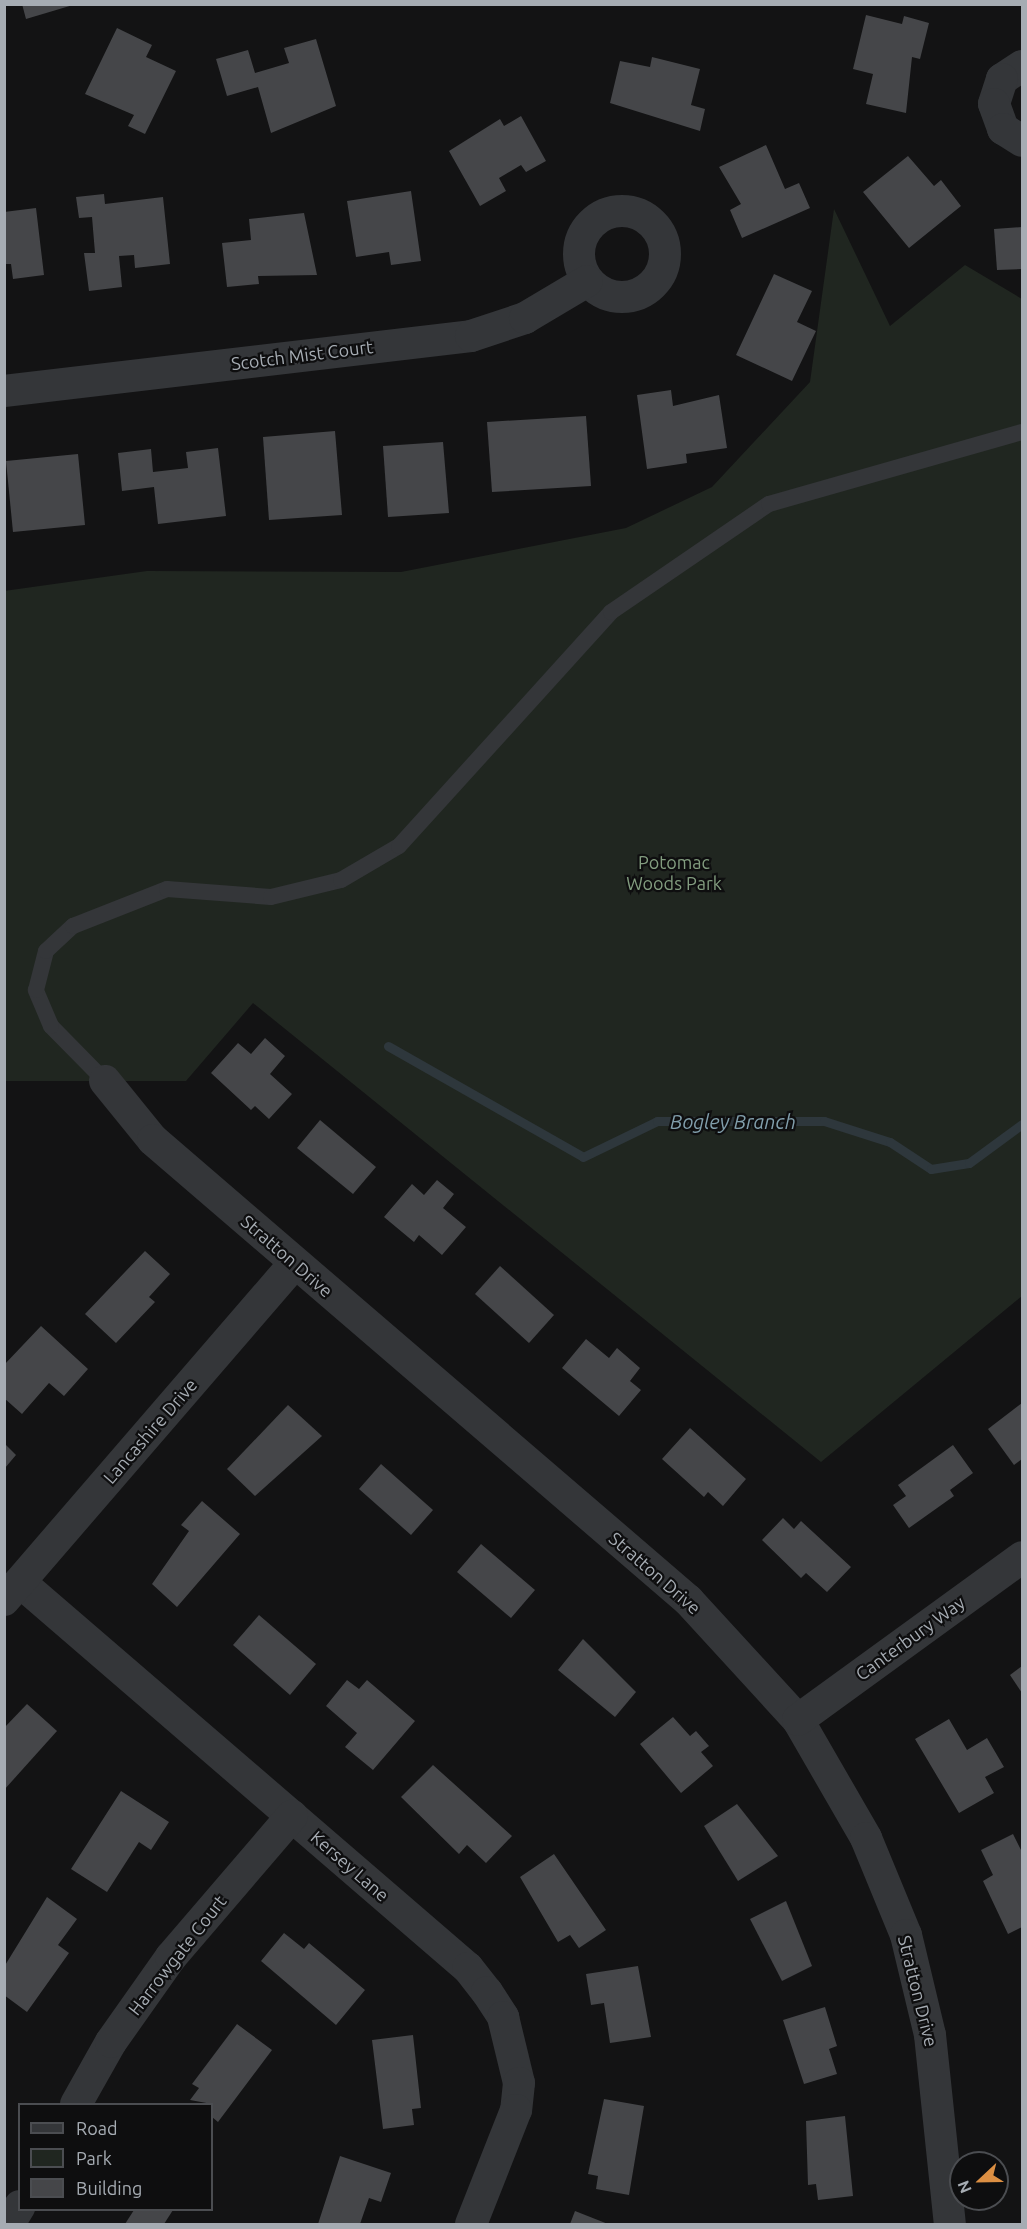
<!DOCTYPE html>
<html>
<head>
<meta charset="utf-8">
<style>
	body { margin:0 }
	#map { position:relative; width:1027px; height:2229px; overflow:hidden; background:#131314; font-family:Ubuntu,sans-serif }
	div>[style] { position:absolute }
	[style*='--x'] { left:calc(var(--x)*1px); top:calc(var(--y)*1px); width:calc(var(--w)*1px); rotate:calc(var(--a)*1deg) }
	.green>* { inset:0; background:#202620 }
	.stream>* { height:9px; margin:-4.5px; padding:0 4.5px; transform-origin:4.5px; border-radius:4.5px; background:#2e373c }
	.building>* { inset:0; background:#454649 }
	.lane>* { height:16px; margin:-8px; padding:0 8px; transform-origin:8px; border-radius:8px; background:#343639 }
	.street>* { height:32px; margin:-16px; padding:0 16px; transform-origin:16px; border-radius:16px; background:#343639 }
	.street>.ring { margin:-16px; padding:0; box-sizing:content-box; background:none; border:32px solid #343639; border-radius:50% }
	span { translate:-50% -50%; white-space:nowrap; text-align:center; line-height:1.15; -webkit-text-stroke:4.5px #0e0e0f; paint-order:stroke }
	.street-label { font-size:18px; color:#a6acb3 }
	.park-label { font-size:18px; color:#829c7f }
	.water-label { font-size:20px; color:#819eab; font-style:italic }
	.frame { position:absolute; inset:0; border:6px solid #a6acb3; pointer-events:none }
	.legend { position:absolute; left:18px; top:2103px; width:195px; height:108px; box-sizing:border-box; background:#0e0e0f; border:2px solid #4b4d51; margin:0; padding:8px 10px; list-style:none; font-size:18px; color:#a6acb3 }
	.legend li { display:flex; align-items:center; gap:12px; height:30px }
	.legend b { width:30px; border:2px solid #4b4d51 }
	.north { position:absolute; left:949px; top:2151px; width:60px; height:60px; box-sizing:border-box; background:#0e0e0f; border:2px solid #4b4d51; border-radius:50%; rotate:248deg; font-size:16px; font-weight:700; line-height:24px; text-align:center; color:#a6acb3 }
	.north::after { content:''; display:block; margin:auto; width:21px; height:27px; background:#dc8f43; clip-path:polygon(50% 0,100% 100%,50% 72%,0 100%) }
</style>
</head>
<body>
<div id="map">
	<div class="green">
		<div style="clip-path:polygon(834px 209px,890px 326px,965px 265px,1022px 299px,1022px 1296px,821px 1462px,253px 1003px,186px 1081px,5px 1081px,4px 591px,147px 571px,401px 572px,626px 528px,712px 487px,810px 382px)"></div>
	</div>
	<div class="stream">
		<div style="--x:388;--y:1046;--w:224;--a:29.6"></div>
		<div style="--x:583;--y:1157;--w:82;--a:-25.9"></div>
		<div style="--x:657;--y:1121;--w:167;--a:0"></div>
		<div style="--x:824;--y:1121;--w:69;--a:17.7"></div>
		<div style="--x:890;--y:1142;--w:49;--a:33.4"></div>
		<div style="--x:931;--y:1169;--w:38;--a:-9"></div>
		<div style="--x:969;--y:1163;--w:66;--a:-36.3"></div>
	</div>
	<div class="building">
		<div style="clip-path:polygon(22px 4px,73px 4px,73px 5px,26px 19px)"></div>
		<div style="clip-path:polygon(866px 15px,902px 24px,904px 16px,929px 23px,920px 59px,912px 57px,906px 113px,866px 104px,873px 74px,853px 69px)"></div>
		<div style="clip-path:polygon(117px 28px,152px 45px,146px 57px,176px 71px,145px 134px,128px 126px,134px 115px,85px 94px)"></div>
		<div style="clip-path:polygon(316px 39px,336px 106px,271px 133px,258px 87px,227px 96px,216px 59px,248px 50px,255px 73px,289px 63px,284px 48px)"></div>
		<div style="clip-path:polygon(652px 57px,700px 69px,691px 105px,705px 109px,700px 131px,610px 103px,620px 61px,650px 67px)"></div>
		<div style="clip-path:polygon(521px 116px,546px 161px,526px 172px,521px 165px,499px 178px,506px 191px,480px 206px,449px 151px,500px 119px,504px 126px)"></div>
		<div style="clip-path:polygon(766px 145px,785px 189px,799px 183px,810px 208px,742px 238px,730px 210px,741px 204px,719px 167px)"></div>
		<div style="clip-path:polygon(908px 156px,934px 186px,941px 180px,961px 206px,909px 248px,863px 192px)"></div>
		<div style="clip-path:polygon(411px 191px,421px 261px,391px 265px,389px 252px,356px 257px,347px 201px)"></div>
		<div style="clip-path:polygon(104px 194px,105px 204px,163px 197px,170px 264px,135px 268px,134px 255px,119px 256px,122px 287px,89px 291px,84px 253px,95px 253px,92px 217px,79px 218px,76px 197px)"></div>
		<div style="clip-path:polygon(36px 208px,44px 275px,13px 279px,11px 264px,4px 264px,4px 212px)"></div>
		<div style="clip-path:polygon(304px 213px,317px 275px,258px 276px,259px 284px,227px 287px,222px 243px,251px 240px,249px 219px)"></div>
		<div style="clip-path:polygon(1022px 227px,1022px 269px,997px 270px,994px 229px)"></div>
		<div style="clip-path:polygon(774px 274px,812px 291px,797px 322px,816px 331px,792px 381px,736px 355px)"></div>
		<div style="clip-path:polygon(671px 390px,673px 406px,719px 395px,727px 448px,686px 454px,687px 463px,647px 469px,637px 395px)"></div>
		<div style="clip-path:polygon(586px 416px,591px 486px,492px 492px,487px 422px)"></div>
		<div style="clip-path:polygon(335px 431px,342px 515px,269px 520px,263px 437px)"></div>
		<div style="clip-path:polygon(443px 442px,449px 513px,388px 517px,383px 446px)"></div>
		<div style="clip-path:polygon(218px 448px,226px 516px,158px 524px,154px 487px,122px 491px,118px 453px,151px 449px,153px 472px,188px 468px,186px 452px)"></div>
		<div style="clip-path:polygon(78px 454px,85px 525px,13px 532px,6px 461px)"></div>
		<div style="clip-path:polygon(265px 1038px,285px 1056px,270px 1074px,292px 1094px,269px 1119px,255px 1106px,251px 1110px,211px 1073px,238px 1043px,251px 1054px)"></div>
		<div style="clip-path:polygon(320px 1120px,376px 1167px,353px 1194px,297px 1148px)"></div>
		<div style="clip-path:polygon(437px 1180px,454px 1194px,443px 1208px,466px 1227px,442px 1255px,419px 1235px,414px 1242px,384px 1217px,412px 1184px,424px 1195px)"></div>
		<div style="clip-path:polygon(145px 1251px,170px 1274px,149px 1297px,155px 1302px,116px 1343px,85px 1314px)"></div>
		<div style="clip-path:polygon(500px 1266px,554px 1315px,529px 1343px,475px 1294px)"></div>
		<div style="clip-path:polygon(41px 1326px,88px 1369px,64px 1396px,49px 1383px,22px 1414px,4px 1398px,4px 1365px)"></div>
		<div style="clip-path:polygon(586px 1339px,609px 1358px,617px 1348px,640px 1368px,630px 1381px,641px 1390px,619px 1416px,562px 1368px)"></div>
		<div style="clip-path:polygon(1022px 1403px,1022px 1459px,1014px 1465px,988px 1429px)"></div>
		<div style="clip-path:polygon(288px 1405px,322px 1436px,255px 1496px,227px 1469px)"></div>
		<div style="clip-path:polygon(690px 1428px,746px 1479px,723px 1506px,708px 1492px,704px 1497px,662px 1459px)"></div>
		<div style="clip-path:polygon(5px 1444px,16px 1455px,5px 1468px)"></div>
		<div style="clip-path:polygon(953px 1445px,973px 1473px,950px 1490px,954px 1496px,909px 1528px,893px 1505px,906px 1496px,898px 1485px)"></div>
		<div style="clip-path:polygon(381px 1464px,433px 1510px,411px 1535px,359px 1489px)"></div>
		<div style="clip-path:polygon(202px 1501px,240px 1534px,177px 1607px,152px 1584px,189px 1531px,181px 1525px)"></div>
		<div style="clip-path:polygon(783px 1518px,794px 1529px,801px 1521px,851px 1567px,827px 1592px,806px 1573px,801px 1578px,762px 1540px)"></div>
		<div style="clip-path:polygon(481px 1544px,535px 1590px,511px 1618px,457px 1572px)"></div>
		<div style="clip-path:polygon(259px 1615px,316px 1664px,290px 1695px,233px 1645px)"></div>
		<div style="clip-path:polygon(583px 1639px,636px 1692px,615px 1717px,558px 1670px)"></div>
		<div style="clip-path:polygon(1022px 1666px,1022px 1693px,1010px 1675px)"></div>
		<div style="clip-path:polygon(347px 1680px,359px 1689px,367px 1680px,415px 1721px,373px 1770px,345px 1747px,357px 1733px,326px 1706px)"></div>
		<div style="clip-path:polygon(27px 1704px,57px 1731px,4px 1790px,4px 1728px)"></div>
		<div style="clip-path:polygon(673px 1717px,690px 1736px,696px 1731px,709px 1746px,701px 1752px,713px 1766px,681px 1793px,640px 1744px)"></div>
		<div style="clip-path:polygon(949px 1719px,967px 1750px,987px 1738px,1004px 1767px,985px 1777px,994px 1793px,959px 1813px,915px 1739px)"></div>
		<div style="clip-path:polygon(433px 1765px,512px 1836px,486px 1863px,467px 1845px,459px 1854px,401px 1797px)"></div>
		<div style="clip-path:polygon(121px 1791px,169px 1822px,151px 1850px,139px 1842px,107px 1892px,71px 1869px)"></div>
		<div style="clip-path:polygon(737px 1804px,778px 1856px,738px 1881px,704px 1826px)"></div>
		<div style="clip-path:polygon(1013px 1834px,1022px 1852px,1022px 1927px,1008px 1934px,983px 1881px,993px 1875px,981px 1850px)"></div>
		<div style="clip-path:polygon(554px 1854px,606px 1930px,579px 1948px,570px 1935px,558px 1942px,520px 1877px)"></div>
		<div style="clip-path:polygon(47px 1897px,77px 1919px,58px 1945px,69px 1953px,27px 2012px,4px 1995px,4px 1967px)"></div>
		<div style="clip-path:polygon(786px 1901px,812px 1966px,782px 1981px,750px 1919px)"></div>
		<div style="clip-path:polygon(284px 1933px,304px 1949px,309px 1943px,365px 1990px,336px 2025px,261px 1961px)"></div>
		<div style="clip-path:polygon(638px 1966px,651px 2037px,610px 2043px,604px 2003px,591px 2005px,586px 1974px)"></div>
		<div style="clip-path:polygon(825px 2007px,837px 2046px,829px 2049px,837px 2074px,804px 2084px,783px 2020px)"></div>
		<div style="clip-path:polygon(237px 2024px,272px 2050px,218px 2122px,212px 2117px,212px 2104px,190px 2100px,199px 2088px,192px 2084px)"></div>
		<div style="clip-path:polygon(413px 2035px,421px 2108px,412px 2109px,414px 2125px,383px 2129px,372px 2040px)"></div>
		<div style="clip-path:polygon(604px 2099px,644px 2106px,629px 2195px,596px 2189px,598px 2176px,588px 2174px)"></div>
		<div style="clip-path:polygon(845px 2116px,853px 2196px,818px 2200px,816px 2184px,808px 2185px,806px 2121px)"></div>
		<div style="clip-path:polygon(340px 2156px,391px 2173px,381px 2202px,369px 2198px,360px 2224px,318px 2224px)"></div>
		<div style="clip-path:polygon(134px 2210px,173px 2210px,164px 2224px,125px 2224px)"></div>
		<div style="clip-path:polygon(575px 2211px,608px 2224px,570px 2224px)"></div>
	</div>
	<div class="lane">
		<div style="--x:105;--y:1081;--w:77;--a:-134.5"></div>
		<div style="--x:51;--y:1026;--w:39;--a:-113"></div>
		<div style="--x:36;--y:990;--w:40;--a:-75.6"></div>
		<div style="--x:46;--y:951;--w:37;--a:-43"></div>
		<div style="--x:73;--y:926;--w:101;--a:-21.5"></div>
		<div style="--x:167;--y:889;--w:104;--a:4.4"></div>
		<div style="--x:271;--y:897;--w:72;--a:-13.7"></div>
		<div style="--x:341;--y:880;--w:67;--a:-30.4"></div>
		<div style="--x:399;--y:846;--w:316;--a:-47.8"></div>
		<div style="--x:611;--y:612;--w:191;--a:-34.4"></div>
		<div style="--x:769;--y:504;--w:263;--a:-15.9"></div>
	</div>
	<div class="street">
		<div style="--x:1022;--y:66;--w:24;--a:147"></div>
		<div style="--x:1002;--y:79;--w:26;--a:108"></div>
		<div style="--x:994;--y:104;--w:27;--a:70"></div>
		<div style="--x:1003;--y:129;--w:22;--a:32"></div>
		<div class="ring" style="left:579px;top:211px;width:54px;height:54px"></div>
		<div style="--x:4;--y:391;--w:470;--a:-6.7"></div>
		<div style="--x:471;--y:336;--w:57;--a:-18.4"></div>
		<div style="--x:525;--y:318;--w:72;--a:-30.8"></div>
		<div style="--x:105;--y:1081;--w:76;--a:50.9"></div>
		<div style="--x:153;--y:1140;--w:706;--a:40.69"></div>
		<div style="--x:688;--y:1600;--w:163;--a:47.5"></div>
		<div style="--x:798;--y:1720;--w:136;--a:60"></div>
		<div style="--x:866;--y:1838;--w:105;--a:67.6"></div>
		<div style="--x:906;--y:1935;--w:103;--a:76.5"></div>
		<div style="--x:930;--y:2035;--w:190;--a:84"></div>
		<div style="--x:20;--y:1582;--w:591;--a:40.75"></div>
		<div style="--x:468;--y:1968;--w:31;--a:52"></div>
		<div style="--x:487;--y:1992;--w:30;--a:57"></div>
		<div style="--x:503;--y:2017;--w:68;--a:76.4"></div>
		<div style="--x:519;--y:2083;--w:27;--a:96"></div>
		<div style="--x:516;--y:2110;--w:123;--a:111.5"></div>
		<div style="--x:4;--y:1600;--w:445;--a:-49.2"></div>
		<div style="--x:798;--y:1720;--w:277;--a:-36"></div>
		<div style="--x:76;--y:2104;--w:71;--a:-60.6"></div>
		<div style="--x:111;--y:2042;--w:104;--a:-54.8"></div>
		<div style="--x:171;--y:1957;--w:186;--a:-49.4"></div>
		<div style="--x:9;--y:2224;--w:21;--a:-59"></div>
	</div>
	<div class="street-label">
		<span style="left:302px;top:355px;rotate:-7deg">Scotch Mist Court</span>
		<span style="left:287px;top:1256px;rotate:41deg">Stratton Drive</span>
		<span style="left:150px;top:1431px;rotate:-49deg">Lancashire Drive</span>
		<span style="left:655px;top:1573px;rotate:41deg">Stratton Drive</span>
		<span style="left:910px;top:1638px;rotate:-36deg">Canterbury Way</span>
		<span style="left:350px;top:1866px;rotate:41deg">Kersey Lane</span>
		<span style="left:177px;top:1955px;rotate:-52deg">Harrowgate Court</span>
		<span style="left:918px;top:1991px;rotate:76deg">Stratton Drive</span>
	</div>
	<div class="park-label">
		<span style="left:674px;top:873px">Potomac<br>Woods Park</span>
	</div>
	<div class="water-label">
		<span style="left:733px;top:1121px">Bogley Branch</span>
	</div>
	<div class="frame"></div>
	<ul class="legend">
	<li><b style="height:8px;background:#343639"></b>Road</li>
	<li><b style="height:16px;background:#202620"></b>Park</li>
	<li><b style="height:16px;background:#454649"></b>Building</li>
	</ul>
	<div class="north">N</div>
</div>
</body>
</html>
